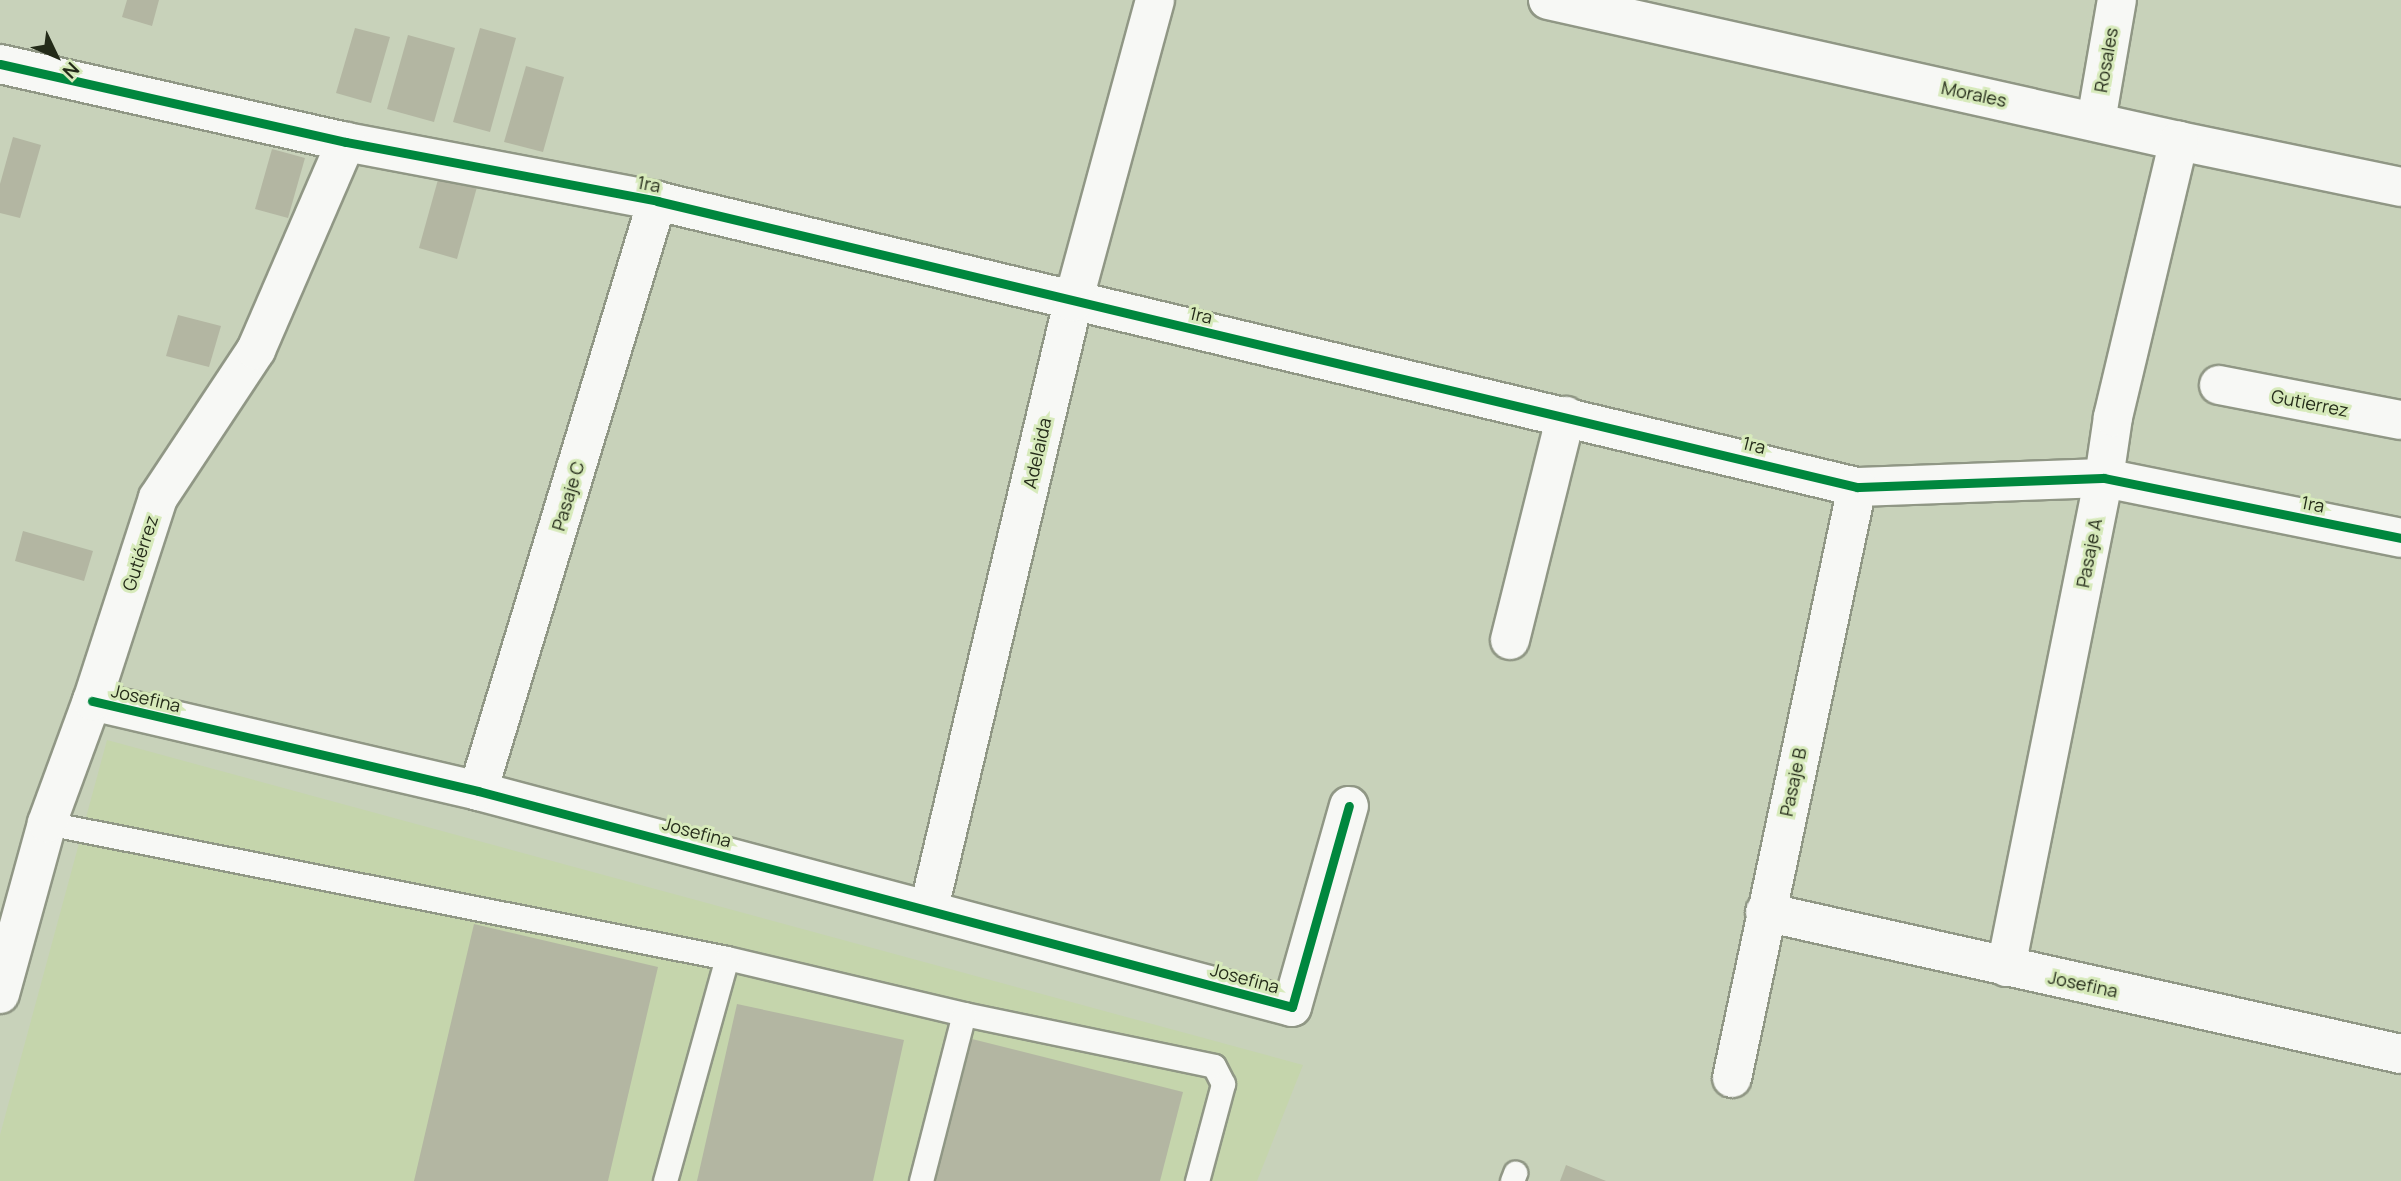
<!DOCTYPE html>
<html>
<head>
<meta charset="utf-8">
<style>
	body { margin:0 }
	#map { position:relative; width:2401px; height:1181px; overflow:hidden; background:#c8d2ba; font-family:Manrope,sans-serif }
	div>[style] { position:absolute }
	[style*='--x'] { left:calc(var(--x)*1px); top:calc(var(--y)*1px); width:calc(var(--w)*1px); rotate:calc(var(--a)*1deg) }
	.built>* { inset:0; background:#c5d5ac }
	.building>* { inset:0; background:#b3b6a2 }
	.roads { filter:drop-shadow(2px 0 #909785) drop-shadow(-2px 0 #909785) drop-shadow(0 2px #909785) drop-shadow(0 -2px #909785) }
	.service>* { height:23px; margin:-11.5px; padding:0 11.5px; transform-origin:11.5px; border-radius:11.5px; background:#f7f8f5 }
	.minor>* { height:38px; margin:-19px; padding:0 19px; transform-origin:19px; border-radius:19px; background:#f7f8f5 }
	.cycleway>* { height:9px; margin:-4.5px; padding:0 4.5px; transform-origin:4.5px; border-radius:4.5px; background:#00873e }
	span { translate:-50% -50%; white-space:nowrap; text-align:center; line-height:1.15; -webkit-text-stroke:6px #d7eabb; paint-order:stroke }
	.street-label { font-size:18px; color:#242b19 }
	.north { position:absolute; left:21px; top:21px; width:70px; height:70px; -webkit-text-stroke:5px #d7eabb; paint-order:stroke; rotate:134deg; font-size:19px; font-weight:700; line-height:28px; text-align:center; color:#242b19 }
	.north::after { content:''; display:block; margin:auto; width:24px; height:32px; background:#242b19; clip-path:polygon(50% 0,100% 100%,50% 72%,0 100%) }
</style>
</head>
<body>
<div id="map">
	<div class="built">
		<div style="clip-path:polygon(107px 740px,1303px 1065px,1257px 1181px,0 1181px,0 1135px)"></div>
	</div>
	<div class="building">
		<div style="clip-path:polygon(127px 0,159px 0,152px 26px,122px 17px)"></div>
		<div style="clip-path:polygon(355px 28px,390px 37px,371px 103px,336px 93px)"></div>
		<div style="clip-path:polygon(480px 28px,516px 38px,490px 132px,453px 122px)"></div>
		<div style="clip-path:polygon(408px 35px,455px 48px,434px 122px,387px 109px)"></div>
		<div style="clip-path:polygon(526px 66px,564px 77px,543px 152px,504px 142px)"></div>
		<div style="clip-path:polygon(13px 137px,41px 145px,20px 218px,0 213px,0 184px)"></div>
		<div style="clip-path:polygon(272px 149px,305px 158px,288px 218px,255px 209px)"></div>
		<div style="clip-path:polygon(439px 176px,477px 187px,457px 259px,419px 248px)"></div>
		<div style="clip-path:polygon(178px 315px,221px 326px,209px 367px,166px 356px)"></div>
		<div style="clip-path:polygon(23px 531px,93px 551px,84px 581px,15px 561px)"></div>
		<div style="clip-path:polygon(474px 924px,658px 967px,608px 1181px,414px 1181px)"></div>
		<div style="clip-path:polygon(737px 1004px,904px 1040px,873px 1181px,697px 1181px)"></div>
		<div style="clip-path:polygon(972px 1039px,1183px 1092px,1160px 1181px,935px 1181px)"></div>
		<div style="clip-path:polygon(1566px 1165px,1606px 1181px,1560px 1181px)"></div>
	</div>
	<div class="roads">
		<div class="service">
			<div style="--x:47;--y:823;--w:693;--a:11.23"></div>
			<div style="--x:727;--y:958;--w:244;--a:13.3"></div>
			<div style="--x:964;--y:1014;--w:255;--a:11.7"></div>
			<div style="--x:1214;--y:1066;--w:20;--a:63"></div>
			<div style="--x:1223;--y:1084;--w:100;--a:105"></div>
			<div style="--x:665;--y:1181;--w:231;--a:-74.5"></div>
			<div style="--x:921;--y:1181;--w:172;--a:-75.6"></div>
			<div style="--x:1512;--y:1181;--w:9;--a:-69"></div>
		</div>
		<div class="minor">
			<div style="--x:1548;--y:0;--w:647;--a:12.6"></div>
			<div style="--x:2179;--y:141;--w:227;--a:11.7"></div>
			<div style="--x:0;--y:64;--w:355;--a:12.7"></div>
			<div style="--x:346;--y:142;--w:317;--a:10.7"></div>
			<div style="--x:657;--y:201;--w:1234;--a:13.41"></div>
			<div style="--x:1857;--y:487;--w:247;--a:-2.1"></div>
			<div style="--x:2104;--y:478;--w:303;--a:11.4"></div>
			<div style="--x:2096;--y:121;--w:123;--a:-80.2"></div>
			<div style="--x:2219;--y:385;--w:185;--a:10.9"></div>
			<div style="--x:1510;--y:640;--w:231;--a:-76"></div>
			<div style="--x:92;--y:701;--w:396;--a:13.1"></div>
			<div style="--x:478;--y:791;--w:842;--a:14.86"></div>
			<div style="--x:1292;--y:1007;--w:209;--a:-74.2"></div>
			<div style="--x:478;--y:791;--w:617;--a:-73.12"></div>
			<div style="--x:929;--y:908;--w:623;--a:-76.63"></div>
			<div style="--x:1073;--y:302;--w:313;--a:-74.8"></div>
			<div style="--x:1765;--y:912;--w:652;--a:12.59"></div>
			<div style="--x:2006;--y:967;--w:499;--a:-78.7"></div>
			<div style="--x:2104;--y:478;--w:62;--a:-81.6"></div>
			<div style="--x:2113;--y:417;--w:284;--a:-76.6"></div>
			<div style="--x:0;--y:994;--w:177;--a:-74.6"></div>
			<div style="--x:47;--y:823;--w:130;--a:-69.8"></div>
			<div style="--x:92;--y:701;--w:213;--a:-72"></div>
			<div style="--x:158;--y:498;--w:178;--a:-56.5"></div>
			<div style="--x:256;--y:350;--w:227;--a:-66.6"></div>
			<div style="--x:1732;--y:1078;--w:604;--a:-78.06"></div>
		</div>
	</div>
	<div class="cycleway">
		<div style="--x:0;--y:64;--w:355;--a:12.7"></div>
		<div style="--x:346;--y:142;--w:317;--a:10.7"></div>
		<div style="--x:657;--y:201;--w:1234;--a:13.41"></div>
		<div style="--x:1857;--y:487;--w:247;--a:-2.1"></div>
		<div style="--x:2104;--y:478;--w:303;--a:11.4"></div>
		<div style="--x:92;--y:701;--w:396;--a:13.1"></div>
		<div style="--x:478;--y:791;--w:842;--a:14.86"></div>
		<div style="--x:1292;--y:1007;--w:209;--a:-74.2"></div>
	</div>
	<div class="street-label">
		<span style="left:2106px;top:60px;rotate:-80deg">Rosales</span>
		<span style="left:1974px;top:94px;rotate:12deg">Morales</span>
		<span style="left:649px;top:184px;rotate:11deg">1ra</span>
		<span style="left:1201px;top:315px;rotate:13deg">1ra</span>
		<span style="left:2310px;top:403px;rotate:11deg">Gutierrez</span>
		<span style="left:1754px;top:445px;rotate:14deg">1ra</span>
		<span style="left:1037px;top:453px;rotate:-77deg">Adelaida</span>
		<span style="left:568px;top:496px;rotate:-73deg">Pasaje C</span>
		<span style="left:2313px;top:504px;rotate:11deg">1ra</span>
		<span style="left:140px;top:553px;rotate:-72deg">Gutiérrez</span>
		<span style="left:2089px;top:553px;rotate:-79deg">Pasaje A</span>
		<span style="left:146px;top:698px;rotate:13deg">Josefina</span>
		<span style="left:1793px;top:782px;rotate:-78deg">Pasaje B</span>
		<span style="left:697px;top:832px;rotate:15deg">Josefina</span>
		<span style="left:1245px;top:978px;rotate:15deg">Josefina</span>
		<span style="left:2083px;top:984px;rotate:12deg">Josefina</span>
	</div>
	<div class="north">N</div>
</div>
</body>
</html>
